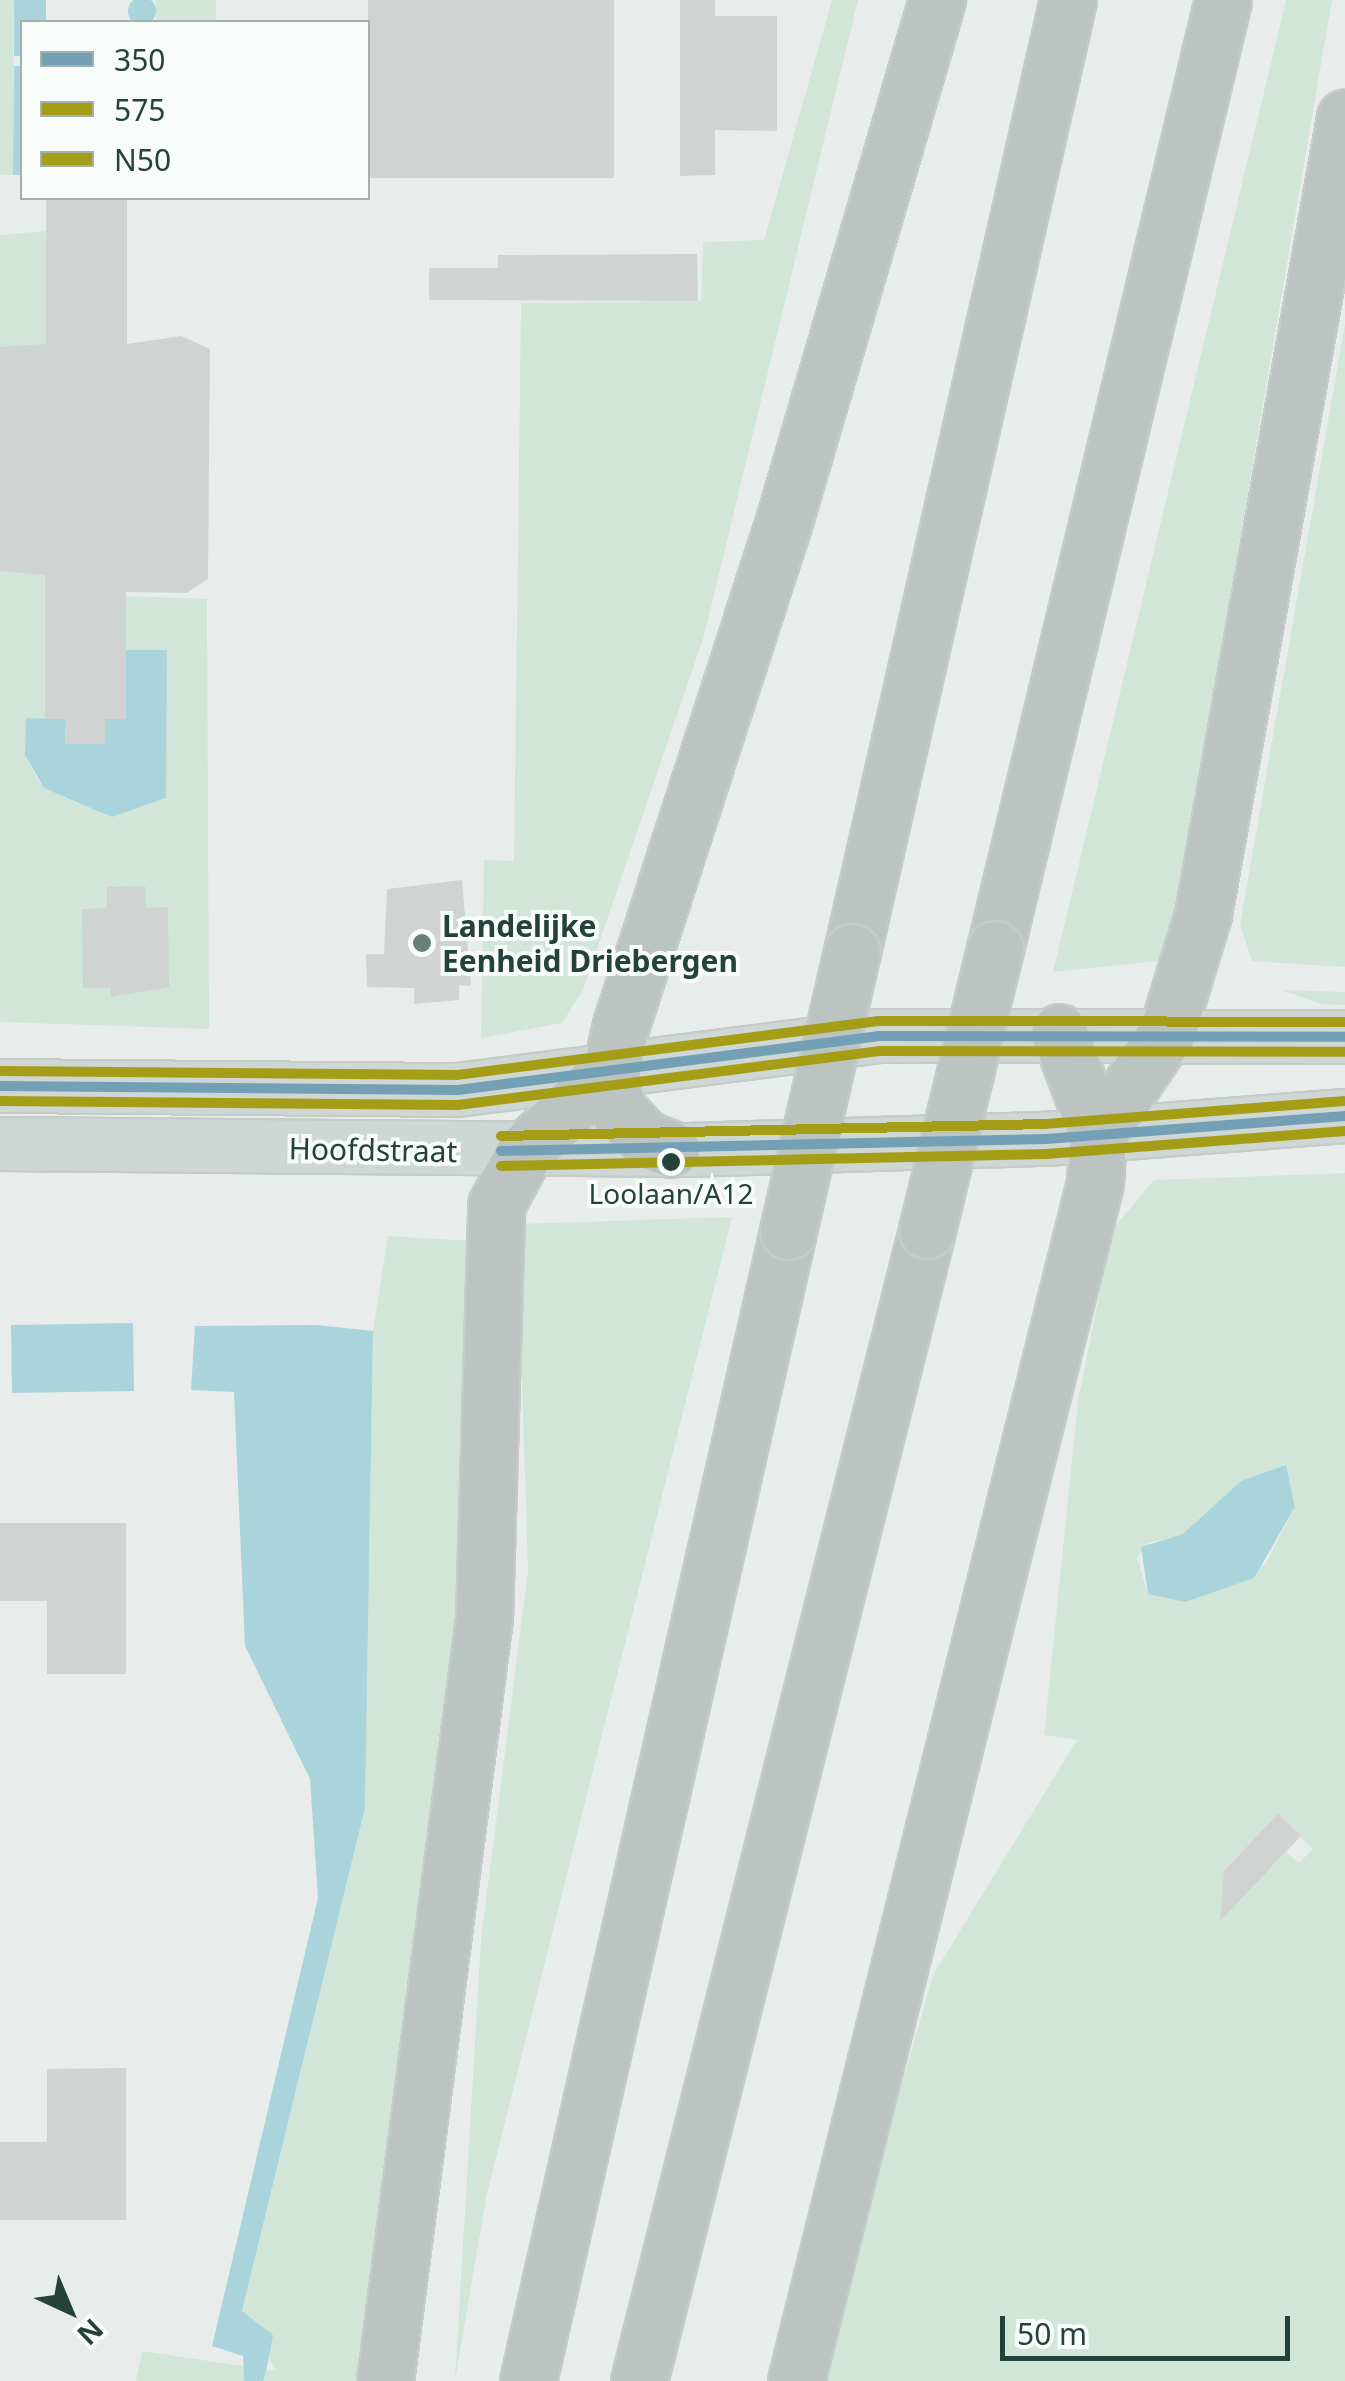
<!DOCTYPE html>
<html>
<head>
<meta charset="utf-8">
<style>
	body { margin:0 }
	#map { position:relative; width:1345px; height:2381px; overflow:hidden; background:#e8edeb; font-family:"Noto Sans",sans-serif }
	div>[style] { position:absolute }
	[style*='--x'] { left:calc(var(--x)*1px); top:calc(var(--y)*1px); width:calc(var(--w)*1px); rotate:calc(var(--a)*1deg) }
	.green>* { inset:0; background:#d1e6d8 }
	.water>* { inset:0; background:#a9d4db }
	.round { border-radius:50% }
	.building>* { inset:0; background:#cfd4d2 }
	.roads { filter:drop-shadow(2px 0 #c3ccc9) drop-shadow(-2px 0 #c3ccc9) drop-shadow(0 2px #c3ccc9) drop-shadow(0 -2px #c3ccc9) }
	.major>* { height:52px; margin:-26px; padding:0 26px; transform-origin:26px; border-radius:26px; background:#cfd7d5 }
	.highway>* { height:55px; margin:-27.5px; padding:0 27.5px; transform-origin:27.5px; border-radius:27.5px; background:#bcc4c2 }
	.bridges { filter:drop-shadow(2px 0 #c3ccc9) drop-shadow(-2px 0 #c3ccc9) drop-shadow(0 2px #c3ccc9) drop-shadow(0 -2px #c3ccc9) }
	.highway-bridge>* { height:55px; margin:-27.5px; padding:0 27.5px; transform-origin:27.5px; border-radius:27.5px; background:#bcc4c2 }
	.bus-1>* { height:10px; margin:-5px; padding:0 5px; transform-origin:5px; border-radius:5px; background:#74a0b6 }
	.bus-2>* { height:10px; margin:-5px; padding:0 5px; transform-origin:5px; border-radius:5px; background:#a69d17 }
	.bus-3>* { height:10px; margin:-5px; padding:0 5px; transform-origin:5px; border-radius:5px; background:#a69d17 }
	.dots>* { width:28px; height:28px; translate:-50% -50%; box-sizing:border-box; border:5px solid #f7fbf9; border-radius:50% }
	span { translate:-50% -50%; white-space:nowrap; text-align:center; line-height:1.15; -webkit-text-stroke:8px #f7fbf9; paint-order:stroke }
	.bus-label { font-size:28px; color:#24423a }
	.poi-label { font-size:30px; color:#24423a; font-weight:700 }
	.left { translate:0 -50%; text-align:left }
	.street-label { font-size:30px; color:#24423a }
	.legend { position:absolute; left:20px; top:20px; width:350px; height:180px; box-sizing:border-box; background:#f7fbf9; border:2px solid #a3b1ad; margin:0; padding:12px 18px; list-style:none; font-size:30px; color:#24423a }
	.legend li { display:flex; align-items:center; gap:20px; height:50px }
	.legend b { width:50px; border:2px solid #a3b1ad }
	.north { position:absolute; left:20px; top:2261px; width:100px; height:100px; -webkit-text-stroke:8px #f7fbf9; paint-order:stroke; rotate:136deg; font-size:28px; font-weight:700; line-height:40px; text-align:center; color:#24423a }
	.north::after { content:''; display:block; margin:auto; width:35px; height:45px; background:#24423a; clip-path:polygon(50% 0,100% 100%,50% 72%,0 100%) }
	.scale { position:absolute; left:1000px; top:2316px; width:290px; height:45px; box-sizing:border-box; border:5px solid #24423a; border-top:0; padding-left:12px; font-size:30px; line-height:35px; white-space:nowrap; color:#24423a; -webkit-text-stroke:8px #f7fbf9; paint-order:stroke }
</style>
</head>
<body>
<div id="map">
	<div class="green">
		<div style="clip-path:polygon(0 0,14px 0,13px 175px,0 175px)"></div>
		<div style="clip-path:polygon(156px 0,216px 0,216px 22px,156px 22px)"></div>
		<div style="clip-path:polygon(832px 0,858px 0,704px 636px,583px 990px,562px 1023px,481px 1038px,484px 860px,514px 861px,521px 303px,701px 301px,703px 242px,764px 240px)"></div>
		<div style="clip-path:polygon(1286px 0,1332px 0,1168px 960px,1053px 972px)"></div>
		<div style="clip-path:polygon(46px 231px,45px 719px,26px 718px,25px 755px,39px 782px,112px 817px,166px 798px,167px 650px,126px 650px,126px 596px,207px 599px,209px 1029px,0 1022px,0 235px)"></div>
		<div style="clip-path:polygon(1345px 324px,1345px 967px,1252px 961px,1240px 925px)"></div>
		<div style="clip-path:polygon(1281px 990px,1345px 992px,1345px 1005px,1321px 1004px)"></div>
		<div style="clip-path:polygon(evenodd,1345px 1173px,1345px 2381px,817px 2381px,933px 1975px,1077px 1740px,1044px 1735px,1078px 1401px,1112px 1230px,1154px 1180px,1345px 1173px,1286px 1465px,1295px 1507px,1265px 1565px,1148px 1594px,1137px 1558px,1148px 1543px,1183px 1534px,1286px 1465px,1345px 1173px,1278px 1815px,1313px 1849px,1299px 1863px,1286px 1852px,1264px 1875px,1278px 1815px)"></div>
		<div style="clip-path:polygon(732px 1217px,486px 2198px,455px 2381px,481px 1940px,528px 1571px,517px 1224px)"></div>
		<div style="clip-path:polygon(388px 1236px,472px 1241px,473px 1505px,359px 2381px,136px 2381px,142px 2351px,276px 2371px,242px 2312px,365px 1808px,373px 1331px)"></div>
	</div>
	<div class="water">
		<div class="round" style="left:128px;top:-3px;width:28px;height:28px"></div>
		<div style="clip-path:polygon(14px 0,46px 0,46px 22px,22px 22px,22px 56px,14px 56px)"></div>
		<div style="clip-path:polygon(14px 66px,22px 66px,22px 175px,13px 175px)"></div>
		<div style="clip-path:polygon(126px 650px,167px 650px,166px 798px,112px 817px,44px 788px,25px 755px,26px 718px,66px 719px,65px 743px,105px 744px,105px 719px,126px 718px)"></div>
		<div style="clip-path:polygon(133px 1323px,134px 1391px,12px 1393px,11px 1325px)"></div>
		<div style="clip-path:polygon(316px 1325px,373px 1331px,365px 1808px,242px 2311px,273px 2335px,267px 2367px,263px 2381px,244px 2381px,243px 2356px,212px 2346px,318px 1898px,310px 1779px,245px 1646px,234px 1392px,191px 1390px,195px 1326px)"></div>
		<div style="clip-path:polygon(1286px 1465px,1295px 1507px,1254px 1578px,1185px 1602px,1148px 1594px,1141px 1547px,1183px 1534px,1241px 1481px)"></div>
	</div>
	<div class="building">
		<div style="clip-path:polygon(368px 0,614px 0,614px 178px,368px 178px)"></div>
		<div style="clip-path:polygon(680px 0,715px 0,715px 16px,777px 16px,777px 131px,715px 130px,715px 175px,680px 176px)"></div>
		<div style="clip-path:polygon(46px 198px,127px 198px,127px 344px,181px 336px,210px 349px,208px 579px,187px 593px,126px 592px,126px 719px,105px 719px,105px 744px,65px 744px,66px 719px,45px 719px,45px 575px,0 571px,0 347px,46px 344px)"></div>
		<div style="clip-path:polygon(697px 254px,698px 301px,429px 300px,429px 268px,498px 268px,498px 255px)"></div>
		<div style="clip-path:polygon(462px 880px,471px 986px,459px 985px,459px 1000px,414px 1004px,414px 988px,367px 987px,366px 954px,384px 954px,387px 889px)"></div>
		<div style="clip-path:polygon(145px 886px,146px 908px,168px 907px,169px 987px,111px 997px,111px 988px,83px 988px,82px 909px,107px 908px,107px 887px)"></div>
		<div style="clip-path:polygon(0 1523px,126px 1523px,126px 1674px,47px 1674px,47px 1601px,0 1601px)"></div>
		<div style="clip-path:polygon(1278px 1814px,1301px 1836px,1220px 1921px,1224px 1871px)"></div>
		<div style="clip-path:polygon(126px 2068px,126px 2220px,0 2220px,0 2142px,47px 2142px,47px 2069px)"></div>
	</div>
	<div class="roads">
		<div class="major">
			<div style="--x:0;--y:1086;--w:458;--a:0.5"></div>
			<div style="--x:458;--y:1090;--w:423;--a:-7.3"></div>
			<div style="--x:878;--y:1036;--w:467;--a:0.1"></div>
			<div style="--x:0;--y:1144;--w:688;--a:0.5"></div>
			<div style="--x:688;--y:1150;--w:358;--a:-1.8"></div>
			<div style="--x:1046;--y:1139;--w:300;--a:-4.4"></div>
		</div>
		<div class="highway">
			<div style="--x:995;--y:949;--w:976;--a:-76.49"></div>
			<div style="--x:852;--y:952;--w:976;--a:-77.22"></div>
			<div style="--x:1098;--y:1135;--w:124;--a:-56.2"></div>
			<div style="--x:1167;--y:1032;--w:123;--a:-73"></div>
			<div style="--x:1203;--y:914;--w:809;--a:-79.89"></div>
			<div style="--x:671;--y:1149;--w:29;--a:-158"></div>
			<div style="--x:644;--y:1138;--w:41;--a:-133"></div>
			<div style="--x:616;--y:1108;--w:39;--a:-97"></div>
			<div style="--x:611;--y:1069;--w:45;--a:-77.2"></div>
			<div style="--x:621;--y:1025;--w:533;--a:-72.08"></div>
			<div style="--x:785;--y:518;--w:540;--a:-73.65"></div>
			<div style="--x:385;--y:2381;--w:769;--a:-82.61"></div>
			<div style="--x:484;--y:1618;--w:413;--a:-88.3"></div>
			<div style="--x:496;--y:1205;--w:61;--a:-61.8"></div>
			<div style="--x:525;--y:1151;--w:119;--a:-43.6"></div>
			<div style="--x:528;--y:2381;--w:1179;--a:-77.26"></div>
			<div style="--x:639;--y:2381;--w:1186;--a:-75.95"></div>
			<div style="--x:796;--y:2381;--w:1235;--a:-75.99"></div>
			<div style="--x:1095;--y:1183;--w:48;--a:-86.4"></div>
			<div style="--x:1098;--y:1135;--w:110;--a:-110.7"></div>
		</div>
	</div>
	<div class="bridges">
		<div class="highway-bridge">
			<div style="--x:927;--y:1230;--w:289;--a:-76.4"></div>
			<div style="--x:788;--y:1231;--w:286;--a:-77.1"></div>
		</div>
	</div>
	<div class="bus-1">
		<div style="--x:0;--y:1086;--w:458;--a:0.5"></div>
		<div style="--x:458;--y:1090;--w:423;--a:-7.3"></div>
		<div style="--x:878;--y:1036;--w:467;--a:0.1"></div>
		<div style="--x:501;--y:1151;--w:545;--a:-1.26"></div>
		<div style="--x:1046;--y:1139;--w:300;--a:-4.4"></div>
	</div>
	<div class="bus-2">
		<div style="--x:0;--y:1101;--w:458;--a:0.5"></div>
		<div style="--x:458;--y:1105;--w:424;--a:-7.3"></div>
		<div style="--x:879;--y:1051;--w:466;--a:0.1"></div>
		<div style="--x:501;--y:1166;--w:545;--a:-1.26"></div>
		<div style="--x:1046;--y:1154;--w:300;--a:-4.4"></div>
	</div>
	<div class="bus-3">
		<div style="--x:0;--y:1071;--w:457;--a:0.5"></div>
		<div style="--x:457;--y:1075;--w:424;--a:-7.3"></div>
		<div style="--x:878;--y:1021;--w:467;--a:0.1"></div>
		<div style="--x:501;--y:1136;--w:544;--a:-1.26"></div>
		<div style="--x:1045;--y:1124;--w:300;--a:-4.4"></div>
	</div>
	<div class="dots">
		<div style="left:422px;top:943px;background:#697e78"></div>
		<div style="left:671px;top:1162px;background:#24423a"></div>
	</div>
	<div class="bus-label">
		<span style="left:671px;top:1193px">Loolaan/A12</span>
	</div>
	<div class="poi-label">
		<span class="left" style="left:442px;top:943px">Landelijke<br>Eenheid Driebergen</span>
	</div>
	<div class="street-label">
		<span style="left:373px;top:1150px;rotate:1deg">Hoofdstraat</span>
	</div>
	<ul class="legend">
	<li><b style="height:12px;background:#74a0b6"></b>350</li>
	<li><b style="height:12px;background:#a69d17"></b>575</li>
	<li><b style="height:12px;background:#a69d17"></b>N50</li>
	</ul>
	<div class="north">N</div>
	<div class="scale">50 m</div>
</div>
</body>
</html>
